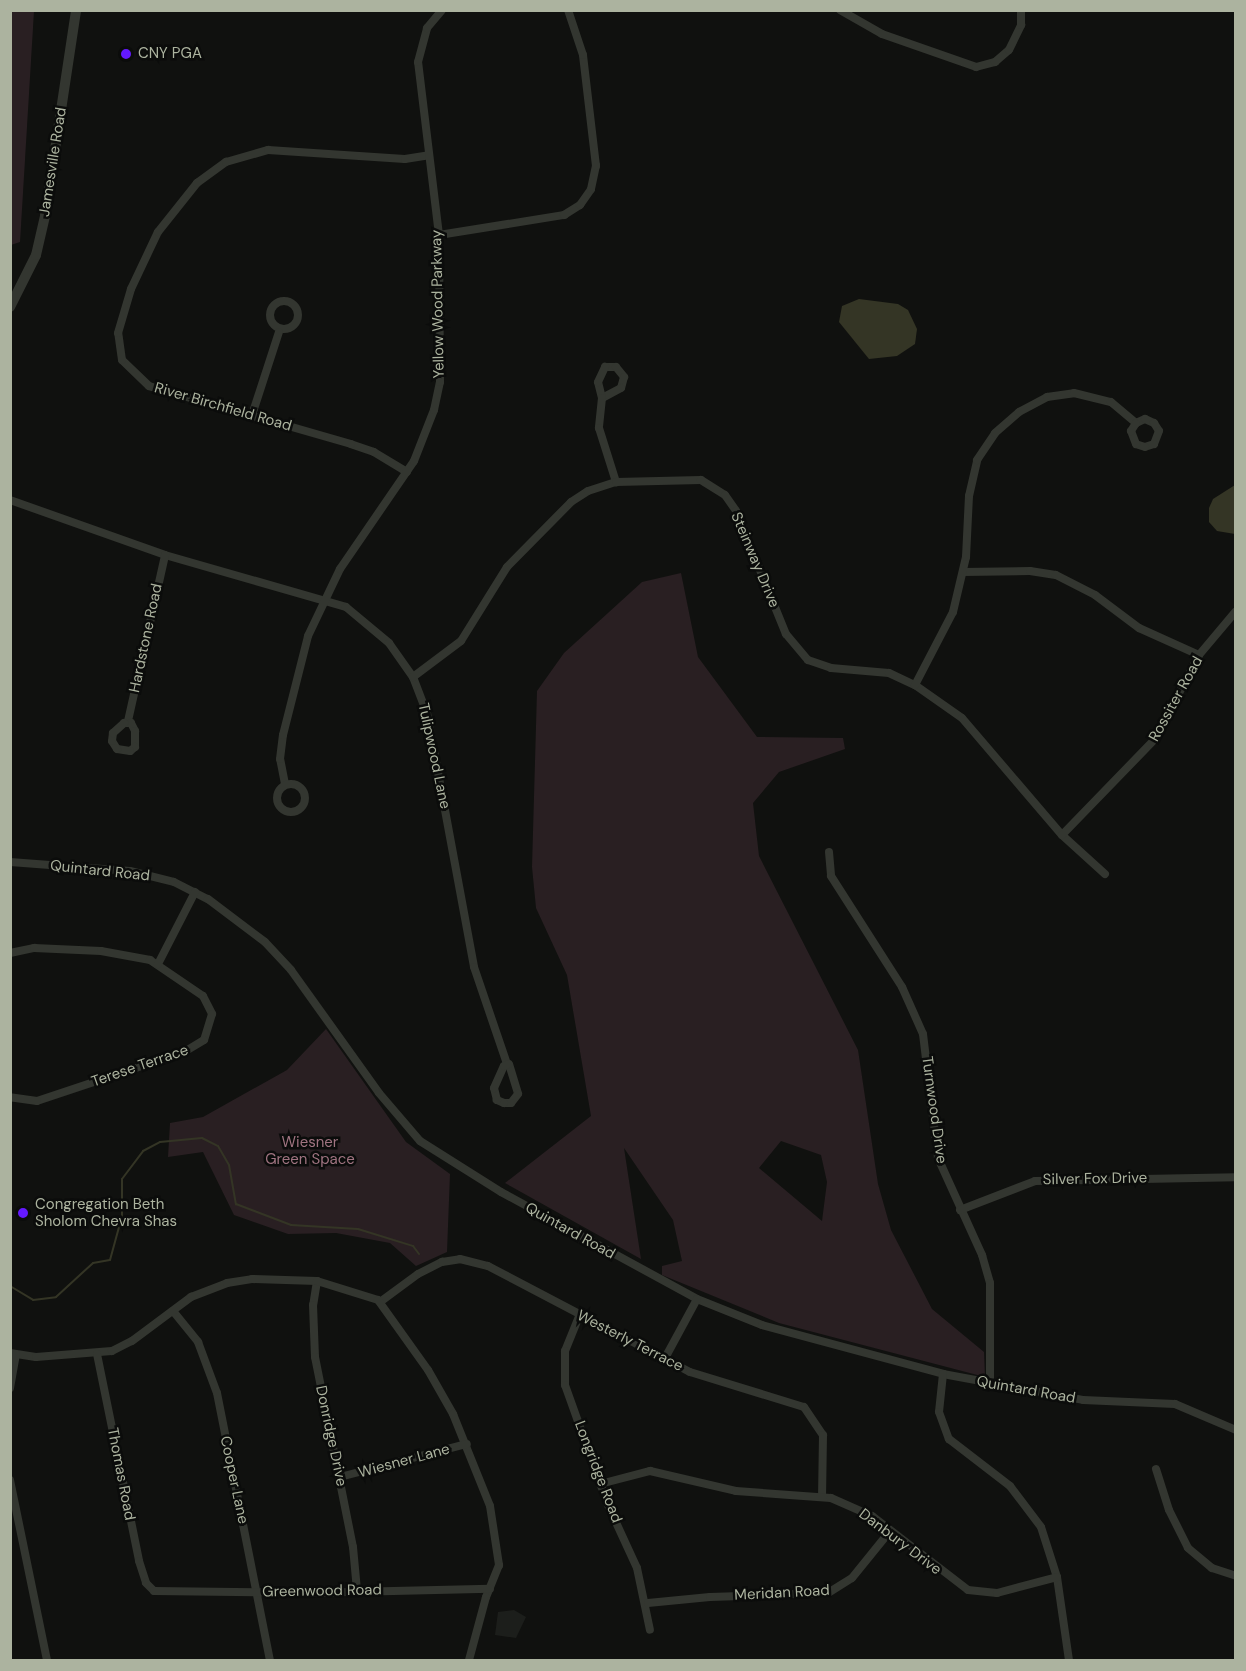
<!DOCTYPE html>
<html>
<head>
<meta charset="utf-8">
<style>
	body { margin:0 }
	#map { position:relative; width:1246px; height:1671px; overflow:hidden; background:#10110f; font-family:"DM Sans",sans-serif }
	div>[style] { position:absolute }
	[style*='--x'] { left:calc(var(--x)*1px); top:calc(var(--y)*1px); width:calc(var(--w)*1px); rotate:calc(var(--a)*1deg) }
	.built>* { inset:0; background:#1c1e1b }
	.green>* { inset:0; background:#291f22 }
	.water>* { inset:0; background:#343525 }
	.stream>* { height:2px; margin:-1px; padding:0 1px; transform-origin:1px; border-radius:1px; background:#343525 }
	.minor>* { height:8px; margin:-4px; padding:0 4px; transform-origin:4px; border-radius:4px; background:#333630 }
	.minor>.ring { margin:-4px; padding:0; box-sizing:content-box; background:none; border:8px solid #333630; border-radius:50% }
	.tertiary>* { height:10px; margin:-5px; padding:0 5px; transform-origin:5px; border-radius:5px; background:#333630 }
	.dots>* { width:16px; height:16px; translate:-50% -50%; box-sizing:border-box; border:3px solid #0b0c0b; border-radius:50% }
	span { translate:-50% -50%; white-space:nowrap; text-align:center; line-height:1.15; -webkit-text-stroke:5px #0b0c0b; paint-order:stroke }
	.poi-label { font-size:15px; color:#acb39f }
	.left { translate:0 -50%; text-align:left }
	.street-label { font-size:15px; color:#acb39f }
	.park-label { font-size:15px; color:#a07481 }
	.frame { position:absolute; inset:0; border:12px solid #acb39f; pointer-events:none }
</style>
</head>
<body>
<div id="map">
	<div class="built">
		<div style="clip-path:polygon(514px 1610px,526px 1617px,516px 1638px,495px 1635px,498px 1612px)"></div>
	</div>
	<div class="green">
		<div style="clip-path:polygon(11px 10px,34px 11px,20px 242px,11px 245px)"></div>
		<div style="clip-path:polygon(evenodd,681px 573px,698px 657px,757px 737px,843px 738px,845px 749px,779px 772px,753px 803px,759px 856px,858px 1050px,878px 1184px,891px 1230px,932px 1309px,984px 1352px,985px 1377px,779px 1323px,662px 1275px,662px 1266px,682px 1261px,673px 1220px,624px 1148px,641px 1259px,505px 1183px,591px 1116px,567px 975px,536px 908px,532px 867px,537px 691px,564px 653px,642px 582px,681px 573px,781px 1141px,821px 1155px,827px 1182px,822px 1221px,759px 1168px,781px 1141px)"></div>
		<div style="clip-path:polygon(326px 1029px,406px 1142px,450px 1174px,447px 1252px,416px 1266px,390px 1243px,336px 1233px,288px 1234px,234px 1215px,203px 1152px,168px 1157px,170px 1123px,203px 1117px,287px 1070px)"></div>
	</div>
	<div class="water">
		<div style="clip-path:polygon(859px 299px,898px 304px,908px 310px,917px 329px,915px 344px,897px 356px,869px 359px,839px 322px,842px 306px)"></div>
		<div style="clip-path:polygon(1235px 485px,1235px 534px,1217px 531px,1209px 522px,1209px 508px,1213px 499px)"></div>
	</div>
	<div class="stream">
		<div style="--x:10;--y:1286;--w:27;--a:31"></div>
		<div style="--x:33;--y:1300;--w:23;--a:-7"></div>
		<div style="--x:56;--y:1297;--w:50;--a:-42.6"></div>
		<div style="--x:93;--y:1263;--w:17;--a:-10"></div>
		<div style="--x:110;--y:1260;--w:46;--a:-74.7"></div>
		<div style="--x:122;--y:1216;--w:37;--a:-90"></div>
		<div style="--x:122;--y:1179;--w:35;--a:-53"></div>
		<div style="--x:143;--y:1151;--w:19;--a:-28"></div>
		<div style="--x:160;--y:1142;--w:42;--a:-5.4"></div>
		<div style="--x:202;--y:1138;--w:18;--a:27"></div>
		<div style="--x:218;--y:1146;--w:22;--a:60"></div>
		<div style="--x:229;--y:1165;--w:40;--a:80"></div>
		<div style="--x:236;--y:1204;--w:59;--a:20.9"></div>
		<div style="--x:291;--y:1225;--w:67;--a:3.4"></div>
		<div style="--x:358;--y:1229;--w:58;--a:17.2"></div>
		<div style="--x:413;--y:1246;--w:10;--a:53"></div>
	</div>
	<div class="minor">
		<div style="--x:840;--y:10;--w:48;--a:29.7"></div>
		<div style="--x:882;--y:34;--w:100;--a:19.3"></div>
		<div style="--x:976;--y:67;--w:20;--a:-15"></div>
		<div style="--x:995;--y:62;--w:18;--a:-41"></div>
		<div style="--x:1009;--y:50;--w:28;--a:-64"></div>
		<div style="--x:1021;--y:25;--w:15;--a:-90"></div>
		<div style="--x:439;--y:235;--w:127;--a:-9.1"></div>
		<div style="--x:564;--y:215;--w:19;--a:-32"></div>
		<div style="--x:580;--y:205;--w:19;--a:-55"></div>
		<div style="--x:591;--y:189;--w:24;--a:-78"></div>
		<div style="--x:596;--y:166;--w:112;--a:-96.7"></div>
		<div style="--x:583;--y:55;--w:47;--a:-108.4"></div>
		<div class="ring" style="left:270px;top:301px;width:20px;height:20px"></div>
		<div style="--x:605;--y:367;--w:11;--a:0"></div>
		<div style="--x:616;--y:367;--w:13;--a:51"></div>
		<div style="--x:624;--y:377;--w:11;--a:105"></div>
		<div style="--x:621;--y:388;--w:21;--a:152"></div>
		<div style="--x:602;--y:398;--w:16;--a:-104"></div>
		<div style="--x:598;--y:382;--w:17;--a:-65"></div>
		<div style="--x:602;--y:398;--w:30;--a:96"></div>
		<div style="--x:599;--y:428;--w:57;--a:72.5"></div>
		<div style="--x:252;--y:415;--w:87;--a:-72"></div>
		<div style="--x:407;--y:472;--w:39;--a:-149"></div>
		<div style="--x:374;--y:452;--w:24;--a:-161"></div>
		<div style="--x:351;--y:444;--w:210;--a:-164"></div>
		<div style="--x:149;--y:386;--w:37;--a:-136"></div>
		<div style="--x:122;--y:360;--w:27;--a:-98"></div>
		<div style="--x:118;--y:333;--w:46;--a:-73.5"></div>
		<div style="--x:131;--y:289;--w:63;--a:-64.7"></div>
		<div style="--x:158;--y:232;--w:63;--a:-51.5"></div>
		<div style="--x:197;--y:183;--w:36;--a:-36"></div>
		<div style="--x:226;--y:162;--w:44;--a:-15.9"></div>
		<div style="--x:268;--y:150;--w:137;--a:3.8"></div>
		<div style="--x:405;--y:159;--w:24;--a:-9"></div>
		<div style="--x:10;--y:500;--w:164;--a:19.5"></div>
		<div style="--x:165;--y:555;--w:188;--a:16"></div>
		<div style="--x:346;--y:607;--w:56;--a:39.9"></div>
		<div style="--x:389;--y:643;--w:42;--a:54.8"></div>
		<div style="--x:413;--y:677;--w:39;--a:69"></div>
		<div style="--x:427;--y:713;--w:258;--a:79.5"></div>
		<div style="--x:474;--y:967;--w:102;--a:71.2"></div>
		<div style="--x:963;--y:572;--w:67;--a:-0.9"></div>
		<div style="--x:1030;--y:571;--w:26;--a:9"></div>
		<div style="--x:1056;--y:575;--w:44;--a:27.1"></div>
		<div style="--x:1095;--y:595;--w:55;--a:36.9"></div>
		<div style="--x:1139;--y:628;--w:66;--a:24.2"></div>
		<div style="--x:413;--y:677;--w:60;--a:-36.9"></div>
		<div style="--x:461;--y:641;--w:87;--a:-58.1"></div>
		<div style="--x:507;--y:567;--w:91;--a:-45.4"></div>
		<div style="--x:571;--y:502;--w:20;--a:-33"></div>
		<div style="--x:588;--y:491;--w:29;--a:-18"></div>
		<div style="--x:616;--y:482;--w:85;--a:-1.3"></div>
		<div style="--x:701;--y:480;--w:28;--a:32"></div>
		<div style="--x:725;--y:495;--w:19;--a:55"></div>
		<div style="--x:736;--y:511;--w:133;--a:67.9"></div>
		<div style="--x:786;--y:634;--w:34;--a:50"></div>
		<div style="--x:808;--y:660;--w:24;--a:19"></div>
		<div style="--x:831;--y:668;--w:58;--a:4.9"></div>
		<div style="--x:889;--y:673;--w:29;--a:25"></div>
		<div style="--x:915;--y:685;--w:57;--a:35.1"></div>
		<div style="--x:962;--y:718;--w:154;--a:49.5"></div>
		<div style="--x:1062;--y:835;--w:58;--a:42.2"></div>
		<div style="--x:915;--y:685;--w:82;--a:-62.5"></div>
		<div style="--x:953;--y:612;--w:57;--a:-76.7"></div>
		<div style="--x:966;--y:557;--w:61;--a:-87.2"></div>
		<div style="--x:969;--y:496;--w:37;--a:-77"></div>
		<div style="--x:977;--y:460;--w:32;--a:-56"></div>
		<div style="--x:995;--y:433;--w:32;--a:-41"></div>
		<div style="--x:1019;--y:412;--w:32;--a:-28"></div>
		<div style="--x:1047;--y:397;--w:27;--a:-8"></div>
		<div style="--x:1074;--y:393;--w:38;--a:14"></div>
		<div style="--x:1111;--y:402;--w:33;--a:40"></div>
		<div style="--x:1136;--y:423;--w:10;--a:-24"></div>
		<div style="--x:1145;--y:419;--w:10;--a:24"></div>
		<div style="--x:1154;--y:423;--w:9;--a:58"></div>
		<div style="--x:1159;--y:431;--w:14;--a:111"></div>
		<div style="--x:1154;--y:444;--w:9;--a:162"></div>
		<div style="--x:1145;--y:447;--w:9;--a:-162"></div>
		<div style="--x:1136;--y:444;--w:14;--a:-111"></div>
		<div style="--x:1131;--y:431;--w:9;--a:-58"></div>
		<div style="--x:128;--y:721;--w:170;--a:-77.4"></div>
		<div style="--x:124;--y:723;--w:7;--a:0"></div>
		<div style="--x:131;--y:723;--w:9;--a:63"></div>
		<div style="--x:135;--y:731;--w:16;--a:90"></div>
		<div style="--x:135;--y:747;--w:6;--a:141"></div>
		<div style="--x:130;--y:751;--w:13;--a:-171"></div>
		<div style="--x:117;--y:749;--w:9;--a:-122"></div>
		<div style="--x:112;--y:741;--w:8;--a:-83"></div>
		<div style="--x:113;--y:733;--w:15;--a:-42"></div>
		<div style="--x:285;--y:784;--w:25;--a:-101"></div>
		<div style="--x:280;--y:759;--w:24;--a:-83"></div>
		<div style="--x:283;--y:735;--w:102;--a:-75.8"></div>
		<div style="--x:308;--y:636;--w:74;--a:-64.5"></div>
		<div style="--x:340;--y:569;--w:131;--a:-55.6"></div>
		<div style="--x:414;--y:461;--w:55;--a:-68.6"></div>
		<div style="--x:434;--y:410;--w:29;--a:-78"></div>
		<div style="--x:440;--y:382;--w:147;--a:-90.4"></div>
		<div style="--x:439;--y:235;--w:174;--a:-96.9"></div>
		<div style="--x:418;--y:62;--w:35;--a:-75"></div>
		<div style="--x:427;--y:28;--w:23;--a:-50"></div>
		<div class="ring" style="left:277px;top:784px;width:20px;height:20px"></div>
		<div style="--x:1062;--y:835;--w:134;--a:-45.9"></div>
		<div style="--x:1155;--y:739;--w:95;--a:-62.4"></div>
		<div style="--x:1199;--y:655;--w:57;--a:-49.9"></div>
		<div style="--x:829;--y:852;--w:24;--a:85"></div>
		<div style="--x:831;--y:876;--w:132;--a:57.4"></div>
		<div style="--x:902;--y:987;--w:51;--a:65.9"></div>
		<div style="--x:923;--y:1034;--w:125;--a:83.1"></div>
		<div style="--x:938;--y:1158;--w:107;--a:65.6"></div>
		<div style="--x:982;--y:1255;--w:29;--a:74"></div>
		<div style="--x:990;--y:1283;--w:101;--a:90"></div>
		<div style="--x:10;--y:862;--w:120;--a:4.3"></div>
		<div style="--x:130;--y:871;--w:45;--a:14"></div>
		<div style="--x:174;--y:882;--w:38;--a:27"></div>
		<div style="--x:208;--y:899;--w:71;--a:37"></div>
		<div style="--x:265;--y:942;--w:38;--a:47"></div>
		<div style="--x:291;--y:970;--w:151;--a:54.4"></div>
		<div style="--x:379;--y:1093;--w:63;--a:49.5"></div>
		<div style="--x:420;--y:1141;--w:96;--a:32.2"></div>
		<div style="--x:501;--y:1192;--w:223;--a:28.6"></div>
		<div style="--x:697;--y:1299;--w:70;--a:21.8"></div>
		<div style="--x:762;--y:1325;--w:188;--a:15.1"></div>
		<div style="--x:943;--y:1374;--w:142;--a:10.5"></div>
		<div style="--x:1083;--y:1400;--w:92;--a:2.5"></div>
		<div style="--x:1175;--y:1404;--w:66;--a:23.1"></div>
		<div style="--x:10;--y:953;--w:25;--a:-12"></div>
		<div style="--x:34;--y:948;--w:67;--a:2.6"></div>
		<div style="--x:101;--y:951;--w:50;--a:10.4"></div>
		<div style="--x:150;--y:960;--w:64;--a:34.2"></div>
		<div style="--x:203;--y:996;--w:20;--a:63"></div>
		<div style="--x:212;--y:1014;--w:27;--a:107"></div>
		<div style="--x:204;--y:1040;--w:23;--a:149"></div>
		<div style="--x:184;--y:1052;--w:155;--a:161.6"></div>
		<div style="--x:37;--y:1101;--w:27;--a:-172"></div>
		<div style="--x:158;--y:964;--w:81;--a:-62.8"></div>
		<div style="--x:509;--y:1064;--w:31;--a:73"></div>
		<div style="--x:518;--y:1094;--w:11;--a:128"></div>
		<div style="--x:511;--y:1103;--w:7;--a:180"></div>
		<div style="--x:504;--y:1103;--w:8;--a:-157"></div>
		<div style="--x:497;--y:1100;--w:12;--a:-104"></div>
		<div style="--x:494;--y:1088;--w:24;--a:-66"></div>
		<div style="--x:504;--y:1066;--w:5;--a:-22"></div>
		<div style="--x:960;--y:1210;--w:80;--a:-21.1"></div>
		<div style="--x:1035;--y:1181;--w:201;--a:-1.1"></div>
		<div style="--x:317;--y:1281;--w:24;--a:99"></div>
		<div style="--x:313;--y:1305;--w:52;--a:87.8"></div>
		<div style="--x:315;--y:1357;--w:194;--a:78.7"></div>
		<div style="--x:353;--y:1547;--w:43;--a:84.7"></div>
		<div style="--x:380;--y:1302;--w:47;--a:-36.4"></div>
		<div style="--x:418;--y:1274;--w:27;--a:-27"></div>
		<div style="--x:442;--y:1262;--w:18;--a:-9"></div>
		<div style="--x:460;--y:1259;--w:29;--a:14"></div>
		<div style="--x:488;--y:1266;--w:228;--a:27.7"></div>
		<div style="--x:690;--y:1372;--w:119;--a:17.1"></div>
		<div style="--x:804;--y:1407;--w:34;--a:56"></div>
		<div style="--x:823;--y:1435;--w:61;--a:90.9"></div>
		<div style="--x:173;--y:1311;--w:40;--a:51"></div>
		<div style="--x:198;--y:1342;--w:54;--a:69.6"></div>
		<div style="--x:217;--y:1393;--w:272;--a:78.8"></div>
		<div style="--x:580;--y:1314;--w:40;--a:112"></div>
		<div style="--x:565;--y:1351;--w:34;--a:90"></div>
		<div style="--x:565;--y:1385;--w:127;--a:70.3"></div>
		<div style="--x:608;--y:1505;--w:69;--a:65.3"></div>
		<div style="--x:637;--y:1568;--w:63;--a:78.2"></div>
		<div style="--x:10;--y:1353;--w:26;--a:9"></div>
		<div style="--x:36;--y:1357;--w:76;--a:-4.5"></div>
		<div style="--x:112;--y:1351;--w:22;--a:-27"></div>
		<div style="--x:132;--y:1341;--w:74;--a:-36.7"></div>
		<div style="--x:191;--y:1297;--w:39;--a:-21"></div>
		<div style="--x:227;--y:1283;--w:25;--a:-9"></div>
		<div style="--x:252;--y:1279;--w:65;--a:1.8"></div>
		<div style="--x:317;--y:1281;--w:64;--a:17.3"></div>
		<div style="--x:378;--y:1300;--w:86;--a:54.5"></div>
		<div style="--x:428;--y:1370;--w:51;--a:60.4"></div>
		<div style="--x:453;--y:1414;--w:99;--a:68.1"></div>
		<div style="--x:490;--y:1506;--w:60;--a:81.3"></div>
		<div style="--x:499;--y:1565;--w:35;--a:112"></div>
		<div style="--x:486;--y:1597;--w:65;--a:105.1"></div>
		<div style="--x:97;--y:1354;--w:211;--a:78.5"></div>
		<div style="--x:139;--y:1561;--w:23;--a:72"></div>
		<div style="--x:146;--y:1583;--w:11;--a:45"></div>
		<div style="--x:154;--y:1591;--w:153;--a:0.7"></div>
		<div style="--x:307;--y:1593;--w:183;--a:-1.3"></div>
		<div style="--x:664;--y:1360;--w:69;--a:-61.6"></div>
		<div style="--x:943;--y:1374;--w:38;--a:96"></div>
		<div style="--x:939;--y:1412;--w:29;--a:70"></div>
		<div style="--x:949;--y:1439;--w:77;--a:37.6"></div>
		<div style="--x:1010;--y:1486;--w:51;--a:52.9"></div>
		<div style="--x:1041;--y:1527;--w:52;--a:72.3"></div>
		<div style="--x:1057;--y:1577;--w:84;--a:81.8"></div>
		<div style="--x:10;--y:1388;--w:34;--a:-80"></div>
		<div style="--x:1156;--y:1469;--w:43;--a:72.4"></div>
		<div style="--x:1169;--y:1510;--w:42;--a:63.4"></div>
		<div style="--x:1188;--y:1548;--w:31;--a:40"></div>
		<div style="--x:1212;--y:1568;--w:25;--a:18"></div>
		<div style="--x:340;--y:1477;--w:131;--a:-14.6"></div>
		<div style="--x:10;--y:1480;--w:184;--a:78.4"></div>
		<div style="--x:600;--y:1484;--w:52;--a:-14.6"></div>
		<div style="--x:650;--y:1471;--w:88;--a:13.1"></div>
		<div style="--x:736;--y:1491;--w:95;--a:4.2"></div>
		<div style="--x:831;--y:1498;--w:45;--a:23.7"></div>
		<div style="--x:872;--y:1516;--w:121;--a:37.6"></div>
		<div style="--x:968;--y:1590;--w:29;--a:6"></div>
		<div style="--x:997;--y:1593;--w:62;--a:-14.9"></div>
		<div style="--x:648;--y:1603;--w:62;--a:-5.5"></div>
		<div style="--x:710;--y:1597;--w:118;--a:-1.9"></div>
		<div style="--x:828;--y:1593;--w:28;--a:-32"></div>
		<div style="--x:852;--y:1578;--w:60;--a:-51"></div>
	</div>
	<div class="tertiary">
		<div style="--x:10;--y:307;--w:58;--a:-63.4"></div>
		<div style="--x:36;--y:255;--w:40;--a:-77"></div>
		<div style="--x:45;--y:216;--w:208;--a:-81.4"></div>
	</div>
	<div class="dots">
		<div style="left:126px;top:54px;background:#6419ff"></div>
		<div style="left:23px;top:1213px;background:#6419ff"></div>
	</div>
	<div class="poi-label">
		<span class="left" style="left:138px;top:54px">CNY PGA</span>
		<span class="left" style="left:35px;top:1213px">Congregation Beth<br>Sholom Chevra Shas</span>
	</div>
	<div class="street-label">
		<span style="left:53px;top:162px;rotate:-81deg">Jamesville Road</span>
		<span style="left:438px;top:304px;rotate:-91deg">Yellow Wood Parkway</span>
		<span style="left:223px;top:407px;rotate:16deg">River Birchfield Road</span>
		<span style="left:755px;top:560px;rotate:67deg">Steinway Drive</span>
		<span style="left:146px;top:638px;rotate:-78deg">Hardstone Road</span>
		<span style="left:1176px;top:699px;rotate:-61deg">Rossiter Road</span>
		<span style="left:434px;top:756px;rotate:78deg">Tulipwood Lane</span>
		<span style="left:100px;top:871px;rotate:6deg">Quintard Road</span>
		<span style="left:140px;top:1066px;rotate:-19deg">Terese Terrace</span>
		<span style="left:934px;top:1110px;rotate:82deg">Turnwood Drive</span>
		<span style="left:1095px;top:1179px;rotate:-1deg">Silver Fox Drive</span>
		<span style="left:570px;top:1231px;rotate:29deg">Quintard Road</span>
		<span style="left:630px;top:1341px;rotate:27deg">Westerly Terrace</span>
		<span style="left:1026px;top:1390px;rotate:10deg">Quintard Road</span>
		<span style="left:331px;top:1436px;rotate:78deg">Donridge Drive</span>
		<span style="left:404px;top:1461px;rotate:-15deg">Wiesner Lane</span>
		<span style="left:598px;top:1472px;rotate:69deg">Longridge Road</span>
		<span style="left:121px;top:1474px;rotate:79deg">Thomas Road</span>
		<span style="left:234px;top:1480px;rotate:78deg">Cooper Lane</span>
		<span style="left:900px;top:1542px;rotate:37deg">Danbury Drive</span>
		<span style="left:322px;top:1591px;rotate:-1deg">Greenwood Road</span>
		<span style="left:782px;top:1593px;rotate:-3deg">Meridan Road</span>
	</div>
	<div class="park-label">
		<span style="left:310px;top:1151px">Wiesner<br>Green Space</span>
	</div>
	<div class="frame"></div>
</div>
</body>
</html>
